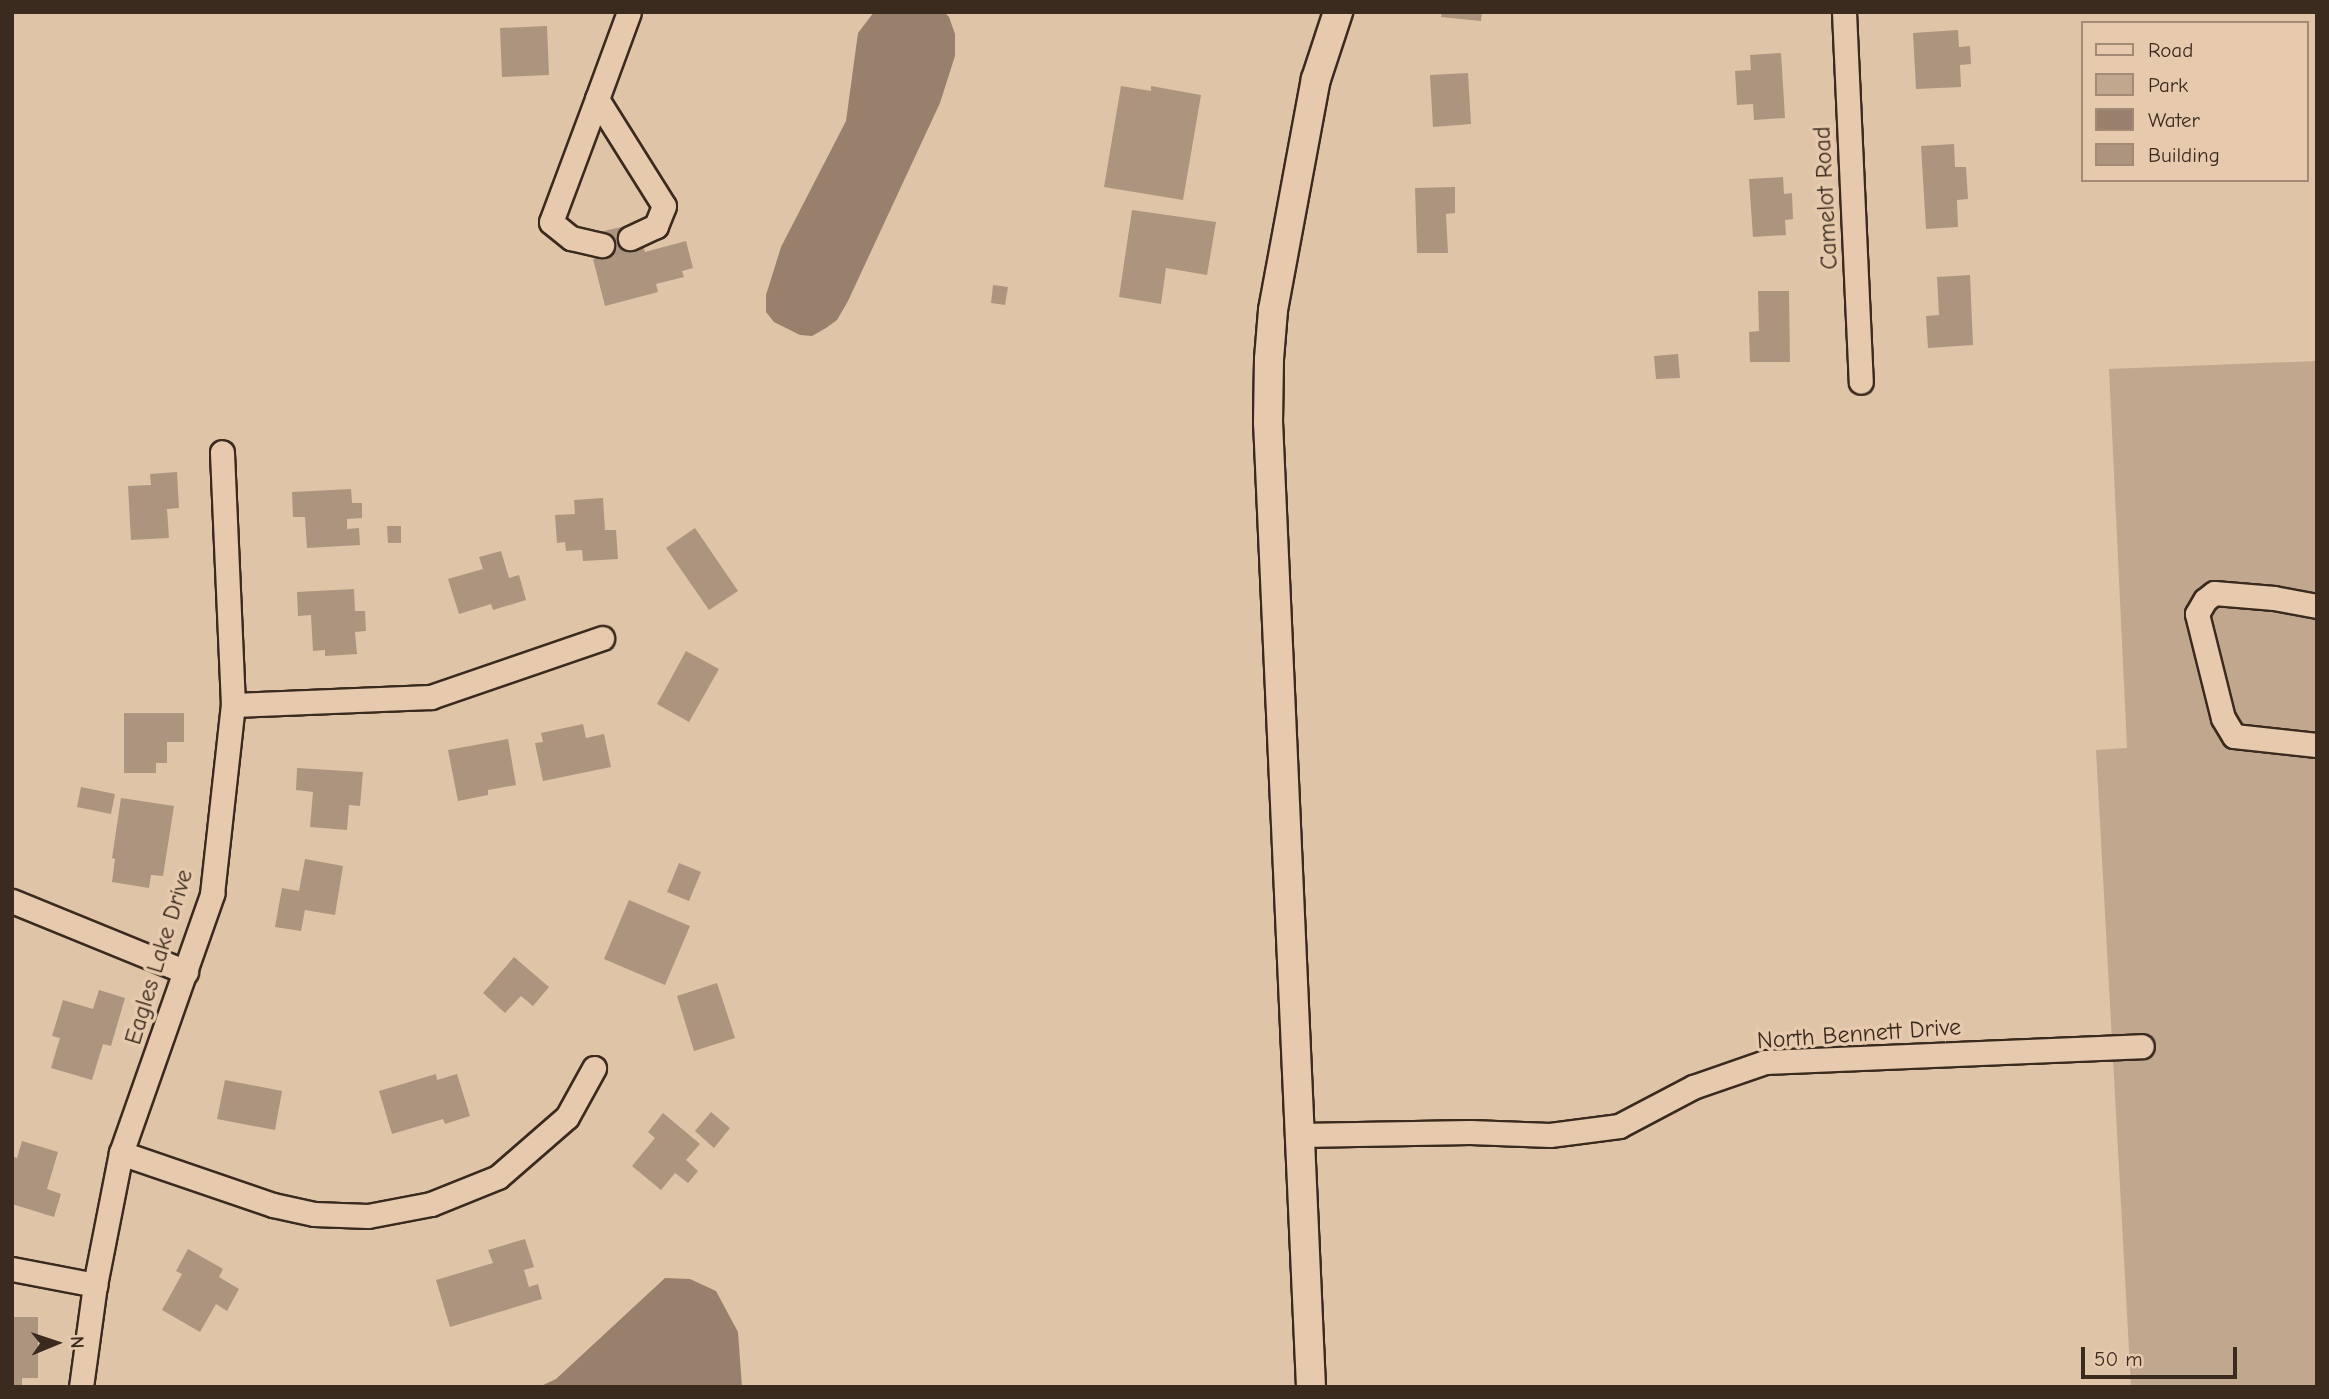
<!DOCTYPE html>
<html>
<head>
<meta charset="utf-8">
<style>
	body { margin:0 }
	#map { position:relative; width:2329px; height:1399px; overflow:hidden; background:#e0c4a8; font-family:"Comic Neue",sans-serif }
	div>[style] { position:absolute }
	[style*='--x'] { left:calc(var(--x)*1px); top:calc(var(--y)*1px); width:calc(var(--w)*1px); rotate:calc(var(--a)*1deg) }
	.green>* { inset:0; background:#c2a78f }
	.water>* { inset:0; background:#98806c }
	.building>* { inset:0; background:#ad947e }
	.roads { filter:drop-shadow(2px 0 #3b2a1e) drop-shadow(-2px 0 #3b2a1e) drop-shadow(0 2px #3b2a1e) drop-shadow(0 -2px #3b2a1e) }
	.minor>* { height:23px; margin:-11.5px; padding:0 11.5px; transform-origin:11.5px; border-radius:11.5px; background:#e7caae }
	.major>* { height:28px; margin:-14px; padding:0 14px; transform-origin:14px; border-radius:14px; background:#e7caae }
	span { translate:-50% -50%; white-space:nowrap; text-align:center; line-height:1.15; -webkit-text-stroke:7px #e7caae; paint-order:stroke }
	.street-label { font-size:24px; color:#3b2a1e }
	.frame { position:absolute; inset:0; border:14px solid #3b2a1e; pointer-events:none }
	.legend { position:absolute; left:2081px; top:21px; width:228px; height:161px; box-sizing:border-box; background:#e7caae; border:2px solid #a28a74; margin:0; padding:9px 12px; list-style:none; font-size:21px; color:#3b2a1e }
	.legend li { display:flex; align-items:center; gap:14px; height:35px }
	.legend b { width:35px; border:2px solid #a28a74 }
	.north { position:absolute; left:21px; top:1308px; width:70px; height:70px; -webkit-text-stroke:5px #e7caae; paint-order:stroke; rotate:88deg; font-size:19px; font-weight:700; line-height:28px; text-align:center; color:#3b2a1e }
	.north::after { content:''; display:block; margin:auto; width:24px; height:32px; background:#3b2a1e; clip-path:polygon(50% 0,100% 100%,50% 72%,0 100%) }
	.scale { position:absolute; left:2081px; top:1347px; width:156px; height:32px; box-sizing:border-box; border:4px solid #3b2a1e; border-top:0; padding-left:9px; font-size:21px; line-height:24px; white-space:nowrap; color:#3b2a1e; -webkit-text-stroke:5px #e7caae; paint-order:stroke }
</style>
</head>
<body>
<div id="map">
	<div class="green">
		<div style="clip-path:polygon(2317px 361px,2317px 1387px,2131px 1387px,2096px 750px,2127px 748px,2109px 369px)"></div>
	</div>
	<div class="water">
		<div style="clip-path:polygon(874px 12px,944px 12px,949px 17px,955px 34px,955px 56px,940px 103px,848px 301px,837px 320px,826px 328px,812px 336px,800px 335px,774px 322px,766px 312px,766px 295px,781px 247px,846px 121px,858px 33px)"></div>
		<div style="clip-path:polygon(665px 1278px,690px 1279px,716px 1291px,738px 1332px,742px 1387px,539px 1387px,556px 1379px)"></div>
	</div>
	<div class="building">
		<div style="clip-path:polygon(1442px 12px,1482px 12px,1481px 21px,1441px 17px)"></div>
		<div style="clip-path:polygon(547px 26px,549px 75px,502px 77px,500px 28px)"></div>
		<div style="clip-path:polygon(1958px 30px,1959px 47px,1970px 46px,1971px 64px,1960px 65px,1961px 87px,1916px 89px,1913px 33px)"></div>
		<div style="clip-path:polygon(1781px 53px,1785px 118px,1754px 120px,1753px 104px,1737px 105px,1735px 71px,1751px 70px,1750px 55px)"></div>
		<div style="clip-path:polygon(1468px 73px,1471px 124px,1433px 127px,1430px 75px)"></div>
		<div style="clip-path:polygon(1121px 86px,1151px 91px,1151px 86px,1201px 95px,1183px 200px,1104px 187px)"></div>
		<div style="clip-path:polygon(1954px 144px,1955px 167px,1966px 167px,1968px 199px,1957px 200px,1958px 227px,1926px 229px,1921px 146px)"></div>
		<div style="clip-path:polygon(1783px 177px,1784px 194px,1792px 193px,1793px 219px,1785px 220px,1786px 235px,1753px 237px,1749px 179px)"></div>
		<div style="clip-path:polygon(1455px 187px,1455px 213px,1446px 214px,1448px 253px,1417px 253px,1415px 188px)"></div>
		<div style="clip-path:polygon(1132px 210px,1216px 222px,1207px 275px,1166px 268px,1161px 304px,1119px 297px)"></div>
		<div style="clip-path:polygon(626px 226px,631px 244px,642px 242px,645px 252px,686px 241px,693px 268px,682px 271px,684px 277px,656px 284px,658px 292px,605px 306px,593px 259px,605px 255px,599px 232px)"></div>
		<div style="clip-path:polygon(1970px 275px,1973px 345px,1928px 348px,1926px 316px,1939px 315px,1937px 277px)"></div>
		<div style="clip-path:polygon(993px 285px,1008px 287px,1005px 305px,991px 303px)"></div>
		<div style="clip-path:polygon(1758px 291px,1789px 291px,1790px 362px,1750px 362px,1749px 332px,1759px 331px)"></div>
		<div style="clip-path:polygon(1678px 354px,1680px 378px,1656px 379px,1654px 356px)"></div>
		<div style="clip-path:polygon(177px 472px,179px 508px,167px 509px,169px 538px,131px 540px,128px 486px,151px 485px,150px 474px)"></div>
		<div style="clip-path:polygon(351px 489px,352px 503px,362px 503px,362px 518px,347px 519px,347px 529px,359px 528px,360px 545px,307px 548px,305px 517px,293px 517px,292px 492px)"></div>
		<div style="clip-path:polygon(603px 498px,605px 530px,616px 530px,618px 559px,583px 561px,582px 550px,566px 551px,565px 542px,557px 543px,555px 515px,575px 514px,574px 500px)"></div>
		<div style="clip-path:polygon(387px 526px,401px 526px,401px 543px,388px 543px)"></div>
		<div style="clip-path:polygon(695px 528px,738px 591px,709px 610px,666px 548px)"></div>
		<div style="clip-path:polygon(501px 551px,509px 578px,519px 575px,526px 600px,493px 610px,491px 604px,459px 614px,448px 579px,483px 569px,479px 557px)"></div>
		<div style="clip-path:polygon(354px 589px,355px 611px,365px 611px,366px 631px,355px 632px,357px 654px,325px 656px,325px 650px,313px 651px,311px 615px,298px 616px,297px 592px)"></div>
		<div style="clip-path:polygon(686px 651px,719px 669px,689px 722px,657px 704px)"></div>
		<div style="clip-path:polygon(124px 713px,184px 713px,184px 742px,167px 742px,167px 763px,156px 763px,156px 773px,124px 773px)"></div>
		<div style="clip-path:polygon(583px 724px,586px 738px,604px 734px,611px 767px,543px 781px,535px 743px,543px 742px,541px 733px)"></div>
		<div style="clip-path:polygon(508px 739px,516px 785px,488px 790px,488px 795px,458px 801px,448px 750px)"></div>
		<div style="clip-path:polygon(297px 768px,363px 772px,360px 806px,349px 805px,347px 830px,310px 827px,313px 792px,296px 790px)"></div>
		<div style="clip-path:polygon(81px 787px,115px 794px,111px 814px,77px 807px)"></div>
		<div style="clip-path:polygon(121px 798px,174px 806px,163px 876px,151px 875px,149px 888px,112px 882px,115px 859px,112px 858px)"></div>
		<div style="clip-path:polygon(305px 859px,343px 866px,335px 915px,305px 910px,301px 931px,275px 927px,282px 888px,299px 891px)"></div>
		<div style="clip-path:polygon(679px 863px,701px 872px,689px 901px,667px 892px)"></div>
		<div style="clip-path:polygon(629px 900px,690px 926px,665px 985px,604px 959px)"></div>
		<div style="clip-path:polygon(514px 957px,549px 987px,533px 1006px,521px 996px,505px 1013px,483px 993px)"></div>
		<div style="clip-path:polygon(717px 983px,735px 1038px,694px 1051px,677px 996px)"></div>
		<div style="clip-path:polygon(99px 990px,125px 998px,111px 1046px,103px 1044px,92px 1080px,51px 1068px,60px 1038px,52px 1036px,63px 1000px,93px 1009px)"></div>
		<div style="clip-path:polygon(436px 1074px,437px 1080px,457px 1074px,470px 1116px,445px 1124px,443px 1119px,392px 1134px,379px 1091px)"></div>
		<div style="clip-path:polygon(225px 1080px,282px 1091px,275px 1130px,217px 1119px)"></div>
		<div style="clip-path:polygon(711px 1112px,730px 1128px,714px 1148px,695px 1131px)"></div>
		<div style="clip-path:polygon(663px 1113px,700px 1144px,686px 1160px,698px 1171px,688px 1183px,675px 1173px,661px 1190px,632px 1166px,655px 1138px,648px 1132px)"></div>
		<div style="clip-path:polygon(22px 1141px,58px 1152px,47px 1189px,61px 1194px,54px 1217px,12px 1204px,12px 1156px,17px 1158px)"></div>
		<div style="clip-path:polygon(525px 1239px,534px 1267px,524px 1270px,529px 1287px,538px 1284px,542px 1299px,450px 1327px,436px 1280px,493px 1263px,488px 1250px)"></div>
		<div style="clip-path:polygon(188px 1249px,223px 1269px,219px 1277px,239px 1289px,227px 1311px,216px 1304px,200px 1332px,162px 1310px,182px 1274px,176px 1271px)"></div>
		<div style="clip-path:polygon(12px 1317px,38px 1317px,38px 1378px,22px 1378px,22px 1386px,12px 1386px)"></div>
	</div>
	<div class="roads">
		<div class="minor">
			<div style="--x:629;--y:12;--w:93;--a:110.2"></div>
			<div style="--x:597;--y:99;--w:126;--a:57.9"></div>
			<div style="--x:664;--y:206;--w:22;--a:112"></div>
			<div style="--x:656;--y:226;--w:29;--a:155"></div>
			<div style="--x:1844;--y:12;--w:370;--a:87.4"></div>
			<div style="--x:597;--y:99;--w:131;--a:110.5"></div>
			<div style="--x:551;--y:222;--w:26;--a:39"></div>
			<div style="--x:571;--y:238;--w:32;--a:13"></div>
			<div style="--x:2317;--y:606;--w:44;--a:-169.5"></div>
			<div style="--x:2274;--y:598;--w:60;--a:-175.2"></div>
			<div style="--x:2214;--y:593;--w:11;--a:142"></div>
			<div style="--x:2205;--y:600;--w:16;--a:120"></div>
			<div style="--x:2197;--y:614;--w:107;--a:76"></div>
			<div style="--x:2223;--y:718;--w:21;--a:59"></div>
			<div style="--x:2234;--y:736;--w:83;--a:6.2"></div>
			<div style="--x:233;--y:705;--w:198;--a:-2.3"></div>
			<div style="--x:431;--y:697;--w:181;--a:-19"></div>
			<div style="--x:12;--y:901;--w:188;--a:22.2"></div>
			<div style="--x:1300;--y:1135;--w:170;--a:-1"></div>
			<div style="--x:1470;--y:1132;--w:80;--a:2.1"></div>
			<div style="--x:1550;--y:1135;--w:70;--a:-7.4"></div>
			<div style="--x:1619;--y:1126;--w:84;--a:-27.8"></div>
			<div style="--x:1693;--y:1087;--w:76;--a:-19.1"></div>
			<div style="--x:1765;--y:1062;--w:377;--a:-2.4"></div>
			<div style="--x:121;--y:1153;--w:161;--a:18.9"></div>
			<div style="--x:273;--y:1205;--w:42;--a:12.4"></div>
			<div style="--x:314;--y:1214;--w:54;--a:2.1"></div>
			<div style="--x:368;--y:1216;--w:64;--a:-10.8"></div>
			<div style="--x:431;--y:1204;--w:72;--a:-21.9"></div>
			<div style="--x:498;--y:1177;--w:91;--a:-41"></div>
			<div style="--x:567;--y:1117;--w:56;--a:-61.1"></div>
			<div style="--x:12;--y:1269;--w:85;--a:10.9"></div>
			<div style="--x:81;--y:1387;--w:103;--a:-82.2"></div>
			<div style="--x:95;--y:1285;--w:135;--a:-78.9"></div>
			<div style="--x:121;--y:1153;--w:275;--a:-70.6"></div>
			<div style="--x:212;--y:894;--w:190;--a:-83.7"></div>
			<div style="--x:233;--y:705;--w:253;--a:-92.5"></div>
		</div>
		<div class="major">
			<div style="--x:1311;--y:1387;--w:965;--a:-92.55"></div>
			<div style="--x:1268;--y:423;--w:64;--a:-89.1"></div>
			<div style="--x:1269;--y:359;--w:49;--a:-85.3"></div>
			<div style="--x:1273;--y:310;--w:235;--a:-79.5"></div>
			<div style="--x:1316;--y:79;--w:71;--a:-71.8"></div>
		</div>
	</div>
	<div class="street-label">
		<span style="left:1826px;top:198px;rotate:-93deg">Camelot Road</span>
		<span style="left:159px;top:957px;rotate:-73deg">Eagles Lake Drive</span>
		<span style="left:1859px;top:1034px;rotate:-4deg">North Bennett Drive</span>
	</div>
	<div class="frame"></div>
	<ul class="legend">
	<li><b style="height:9px;background:#e7caae"></b>Road</li>
	<li><b style="height:19px;background:#c2a78f"></b>Park</li>
	<li><b style="height:19px;background:#98806c"></b>Water</li>
	<li><b style="height:19px;background:#ad947e"></b>Building</li>
	</ul>
	<div class="north">N</div>
	<div class="scale">50 m</div>
</div>
</body>
</html>
